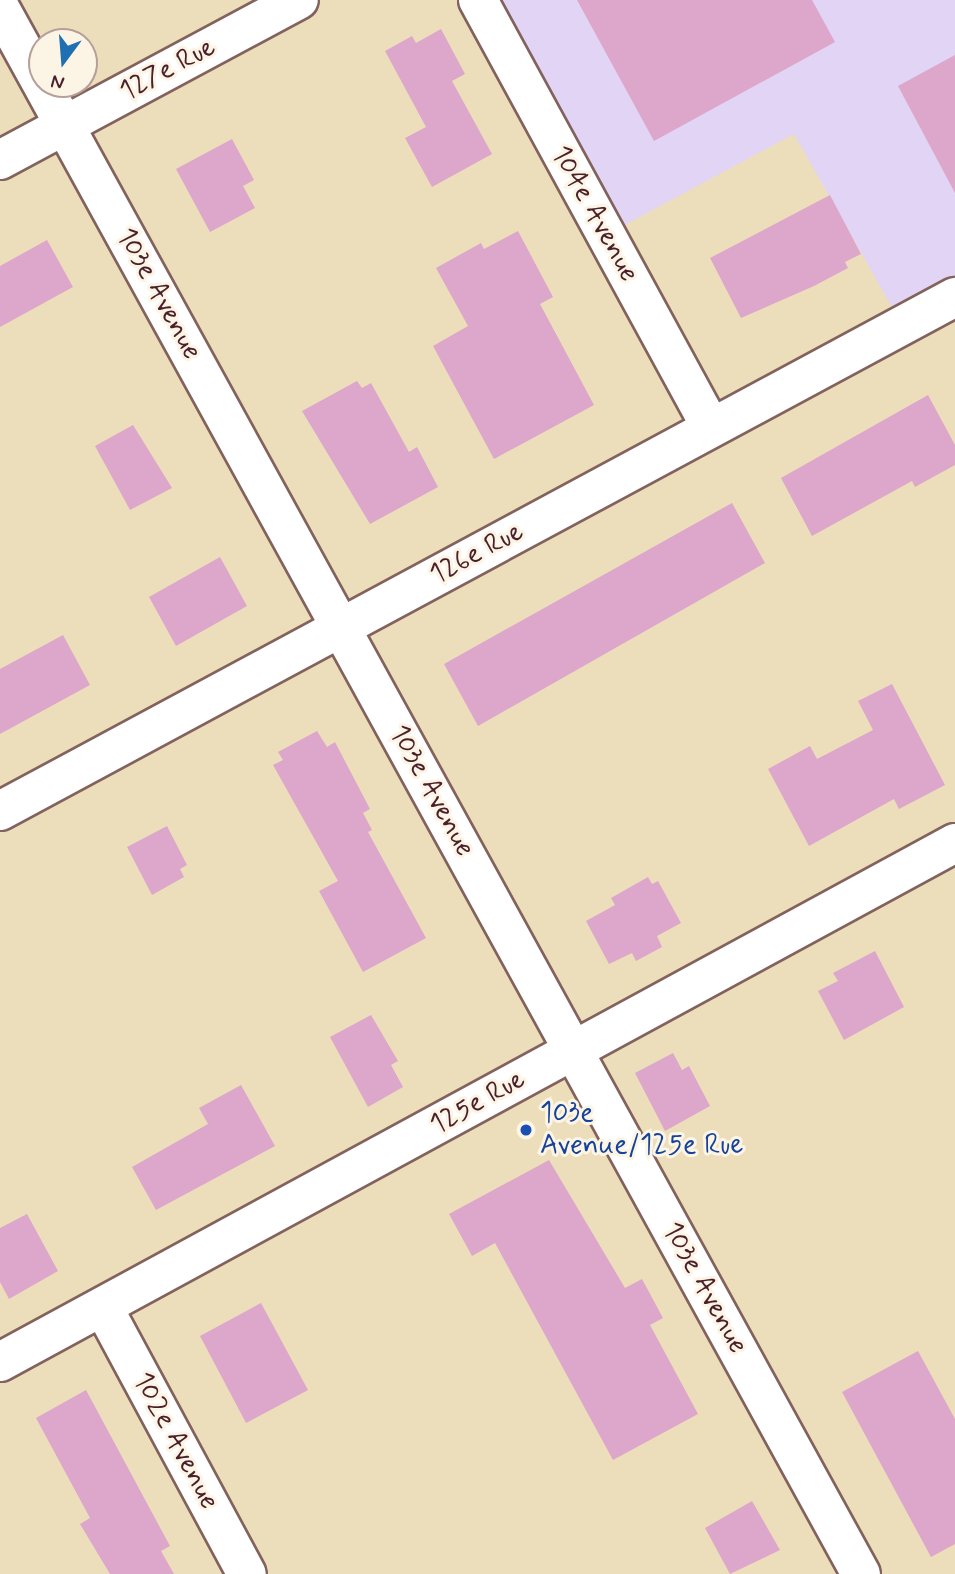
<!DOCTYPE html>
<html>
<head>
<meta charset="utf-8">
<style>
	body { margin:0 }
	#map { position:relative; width:955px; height:1574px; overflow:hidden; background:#ecdebb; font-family:Mynerve,sans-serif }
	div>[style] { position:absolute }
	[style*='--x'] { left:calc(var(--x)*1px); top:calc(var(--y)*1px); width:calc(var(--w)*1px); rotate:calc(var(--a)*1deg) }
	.built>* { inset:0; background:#e1d4f4 }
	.building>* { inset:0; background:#dda6cb }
	.roads { filter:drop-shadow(2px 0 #83625d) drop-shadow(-2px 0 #83625d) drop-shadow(0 2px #83625d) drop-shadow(0 -2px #83625d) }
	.minor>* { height:38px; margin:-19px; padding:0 19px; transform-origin:19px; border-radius:19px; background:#fff }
	.major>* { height:38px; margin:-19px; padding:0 19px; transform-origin:19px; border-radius:19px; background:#fff }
	.dots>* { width:19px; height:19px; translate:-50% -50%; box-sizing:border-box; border:4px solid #fcf5e5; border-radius:50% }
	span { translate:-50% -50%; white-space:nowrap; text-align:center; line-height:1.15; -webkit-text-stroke:6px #fcf5e5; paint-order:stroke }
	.street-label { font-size:28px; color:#4a1f2b }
	.transit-label { font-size:28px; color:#164399 }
	.left { translate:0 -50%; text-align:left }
	.north { position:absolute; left:28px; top:28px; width:70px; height:70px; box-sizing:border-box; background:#fcf5e5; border:2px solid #b59f9b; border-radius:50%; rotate:196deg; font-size:19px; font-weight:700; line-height:28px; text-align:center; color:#4a1f2b }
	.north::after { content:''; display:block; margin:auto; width:24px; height:32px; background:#1f6fb2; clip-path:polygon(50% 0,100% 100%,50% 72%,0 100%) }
</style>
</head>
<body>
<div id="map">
	<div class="built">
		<div style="clip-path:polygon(478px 0,955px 0,955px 297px,902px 325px,794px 134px,606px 235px)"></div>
	</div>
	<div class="building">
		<div style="clip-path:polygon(577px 0,812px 0,835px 42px,654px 141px)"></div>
		<div style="clip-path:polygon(441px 29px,465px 74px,452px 81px,492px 154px,432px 187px,405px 138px,426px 127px,385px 51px,412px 36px,416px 43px)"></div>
		<div style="clip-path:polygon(955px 55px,955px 193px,898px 86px)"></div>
		<div style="clip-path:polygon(232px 139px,254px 180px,243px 186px,255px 208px,210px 232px,176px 169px)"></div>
		<div style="clip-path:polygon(830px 195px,861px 254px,845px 262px,848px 268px,814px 286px,741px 318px,710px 258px)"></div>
		<div style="clip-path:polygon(518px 231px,553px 297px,540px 304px,594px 405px,494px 459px,433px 346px,468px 326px,436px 268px,481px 243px,484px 249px)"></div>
		<div style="clip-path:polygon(47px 240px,73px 287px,0 327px,0 266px)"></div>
		<div style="clip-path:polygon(357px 381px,362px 388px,371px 383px,409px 452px,417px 447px,438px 487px,370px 524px,302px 411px)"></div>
		<div style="clip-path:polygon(928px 395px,955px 445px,955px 465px,915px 487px,912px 481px,812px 536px,781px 478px)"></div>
		<div style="clip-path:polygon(133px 425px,172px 488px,130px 510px,95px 446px)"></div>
		<div style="clip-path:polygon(732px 503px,765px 563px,478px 726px,444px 664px)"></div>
		<div style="clip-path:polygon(220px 557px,247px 606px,176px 646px,149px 597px)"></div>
		<div style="clip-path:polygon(63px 635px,90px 685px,0 734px,0 669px)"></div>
		<div style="clip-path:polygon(892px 684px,945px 785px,899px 809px,894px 799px,809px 846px,768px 769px,810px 746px,817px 759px,873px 730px,858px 701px)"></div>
		<div style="clip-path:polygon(317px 731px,327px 747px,335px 742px,370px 809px,363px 813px,372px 830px,368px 832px,426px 938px,363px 972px,319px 891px,338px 881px,273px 765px,283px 760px,278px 752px)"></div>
		<div style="clip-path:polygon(167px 826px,187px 865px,180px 869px,184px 877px,152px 895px,127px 847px)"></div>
		<div style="clip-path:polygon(648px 877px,652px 884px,658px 881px,681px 923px,657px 936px,662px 947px,636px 961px,632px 953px,609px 964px,586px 921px,615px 905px,611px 898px)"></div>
		<div style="clip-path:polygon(875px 951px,904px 1007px,844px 1040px,818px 991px,838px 981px,833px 973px)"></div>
		<div style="clip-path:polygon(371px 1015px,398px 1061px,391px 1065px,403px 1087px,368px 1107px,330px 1037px)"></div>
		<div style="clip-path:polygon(673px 1053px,682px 1070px,689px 1066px,710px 1106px,665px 1131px,635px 1073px)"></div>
		<div style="clip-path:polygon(241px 1085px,275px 1146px,156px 1210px,132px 1167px,208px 1124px,199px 1108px)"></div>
		<div style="clip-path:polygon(549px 1160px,625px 1288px,642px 1279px,663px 1318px,650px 1325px,698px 1414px,613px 1460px,495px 1243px,472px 1256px,449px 1214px)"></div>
		<div style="clip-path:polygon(27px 1214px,58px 1271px,9px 1299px,0 1282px,0 1228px)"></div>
		<div style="clip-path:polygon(261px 1303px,308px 1390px,246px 1423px,200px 1336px)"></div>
		<div style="clip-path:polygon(918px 1351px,955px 1419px,955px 1544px,931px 1557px,842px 1392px)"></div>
		<div style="clip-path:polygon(86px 1390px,170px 1546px,161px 1551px,174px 1574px,110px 1574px,80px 1524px,90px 1518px,36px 1418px)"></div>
		<div style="clip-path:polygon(752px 1501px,780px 1550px,730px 1574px,705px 1528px)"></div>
	</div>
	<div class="roads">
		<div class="minor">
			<div style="--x:478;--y:0;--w:487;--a:61.4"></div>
			<div style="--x:0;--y:8;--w:1787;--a:61.2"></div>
			<div style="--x:0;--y:160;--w:339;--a:-28.2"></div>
			<div style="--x:0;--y:811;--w:1085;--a:-28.29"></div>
			<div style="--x:103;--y:1307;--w:303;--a:61.7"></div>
		</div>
		<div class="major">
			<div style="--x:0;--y:1362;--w:1087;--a:-28.52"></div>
		</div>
	</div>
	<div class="dots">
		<div style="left:526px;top:1130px;background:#1a4fb4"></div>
	</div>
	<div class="street-label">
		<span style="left:168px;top:70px;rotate:-28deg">127e Rue</span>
		<span style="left:594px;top:214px;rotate:61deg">104e Avenue</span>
		<span style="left:158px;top:294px;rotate:61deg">103e Avenue</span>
		<span style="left:477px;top:554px;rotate:-28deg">126e Rue</span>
		<span style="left:431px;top:791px;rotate:61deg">103e Avenue</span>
		<span style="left:478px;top:1103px;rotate:-29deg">125e Rue</span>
		<span style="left:704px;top:1288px;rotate:61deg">103e Avenue</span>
		<span style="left:175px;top:1441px;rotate:62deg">102e Avenue</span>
	</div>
	<div class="transit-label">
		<span class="left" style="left:540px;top:1130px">103e<br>Avenue/125e Rue</span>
	</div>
	<div class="north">N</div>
</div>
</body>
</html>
